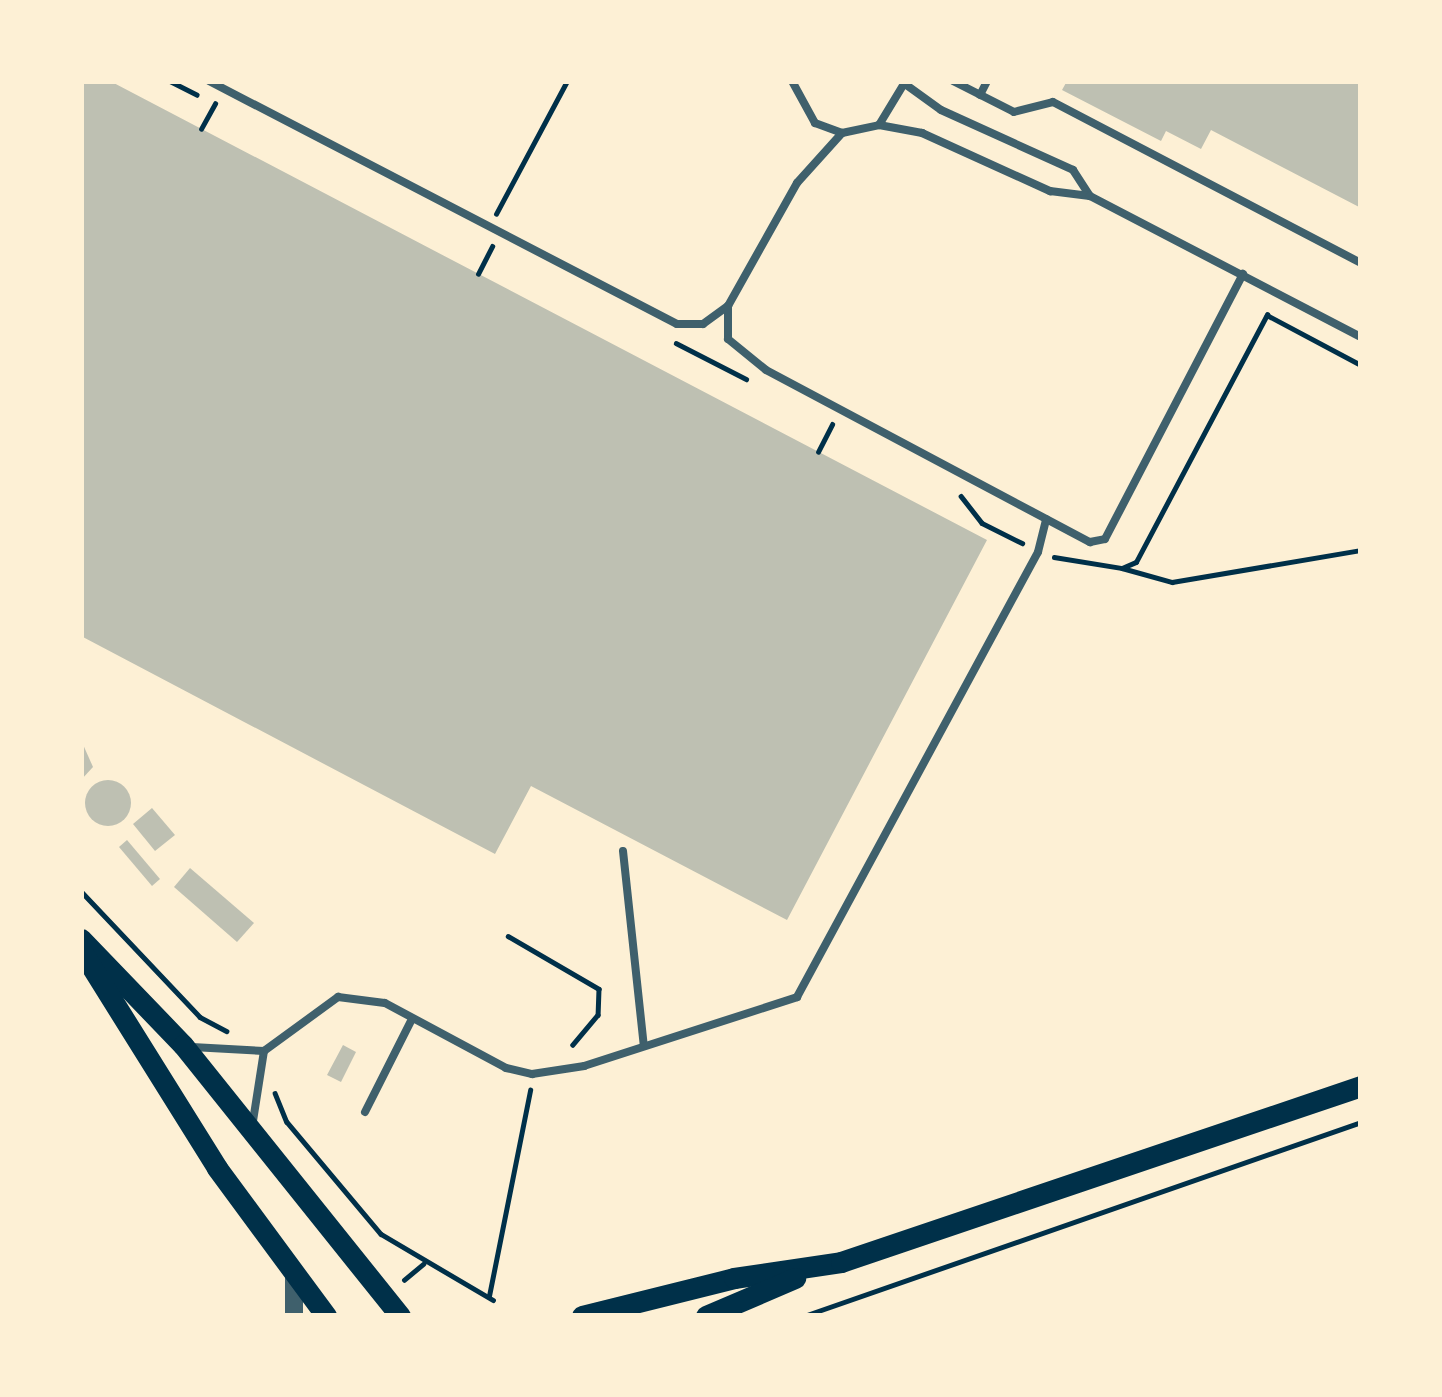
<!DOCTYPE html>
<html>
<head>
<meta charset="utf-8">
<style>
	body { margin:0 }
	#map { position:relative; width:1442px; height:1397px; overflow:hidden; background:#fdf0d5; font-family:Roboto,sans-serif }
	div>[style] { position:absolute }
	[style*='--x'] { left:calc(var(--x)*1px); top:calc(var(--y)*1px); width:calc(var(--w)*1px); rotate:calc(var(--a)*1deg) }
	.building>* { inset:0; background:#bec0b2 }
	.round { border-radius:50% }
	.path>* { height:4.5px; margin:-2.25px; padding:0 2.25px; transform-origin:2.25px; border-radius:2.25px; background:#003049 }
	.service>* { height:8px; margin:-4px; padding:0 4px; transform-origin:4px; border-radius:4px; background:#3f606c }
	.tertiary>* { height:18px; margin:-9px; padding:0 9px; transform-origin:9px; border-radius:9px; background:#3f606c }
	.secondary>* { height:21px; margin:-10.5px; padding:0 10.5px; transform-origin:10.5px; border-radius:10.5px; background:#003049 }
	span { translate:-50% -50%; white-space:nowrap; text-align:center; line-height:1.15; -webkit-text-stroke:12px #fdf0d5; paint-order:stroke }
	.frame { position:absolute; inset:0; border:84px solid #fdf0d5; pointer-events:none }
</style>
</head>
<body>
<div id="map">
	<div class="building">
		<div style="clip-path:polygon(81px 81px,110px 81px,987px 540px,787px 920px,531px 786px,495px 854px,81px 636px)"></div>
		<div style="clip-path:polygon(1067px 81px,1361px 81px,1361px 208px,1211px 130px,1201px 149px,1166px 131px,1161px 141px,1062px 90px)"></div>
		<div style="clip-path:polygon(81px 740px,93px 767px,81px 780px)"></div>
		<div class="round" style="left:85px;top:780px;width:46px;height:46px"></div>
		<div style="clip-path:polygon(152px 808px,175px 835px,155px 851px,133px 824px)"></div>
		<div style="clip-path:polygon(127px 840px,160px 879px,152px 886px,119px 847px)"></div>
		<div style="clip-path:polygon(190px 868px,254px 923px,237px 942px,174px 887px)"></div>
		<div style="clip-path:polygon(343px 1045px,356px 1052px,341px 1082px,327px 1075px)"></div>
	</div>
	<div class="path">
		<div style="--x:170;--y:81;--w:30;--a:27"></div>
		<div style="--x:201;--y:129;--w:29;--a:-61"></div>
		<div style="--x:496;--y:214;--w:151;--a:-61.9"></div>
		<div style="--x:478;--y:274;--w:31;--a:-63"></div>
		<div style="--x:676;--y:343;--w:79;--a:27.2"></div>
		<div style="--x:818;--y:452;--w:31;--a:-63"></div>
		<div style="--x:961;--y:496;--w:34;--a:52"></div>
		<div style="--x:982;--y:523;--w:45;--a:26.6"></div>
		<div style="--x:1054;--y:557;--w:69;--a:9.2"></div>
		<div style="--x:1122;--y:568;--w:15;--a:-23"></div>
		<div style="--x:1136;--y:562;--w:280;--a:-62.1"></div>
		<div style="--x:1267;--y:315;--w:106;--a:28"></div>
		<div style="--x:1122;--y:568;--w:52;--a:15.6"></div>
		<div style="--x:1172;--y:582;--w:192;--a:-9.6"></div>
		<div style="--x:81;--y:891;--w:173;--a:46.6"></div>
		<div style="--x:200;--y:1017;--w:30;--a:28"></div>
		<div style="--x:508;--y:936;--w:105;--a:30.2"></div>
		<div style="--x:599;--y:989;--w:26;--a:92"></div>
		<div style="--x:598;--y:1015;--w:39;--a:130"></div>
		<div style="--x:275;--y:1093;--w:31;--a:68"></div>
		<div style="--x:287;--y:1122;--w:146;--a:50"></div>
		<div style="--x:381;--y:1234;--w:130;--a:30.5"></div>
		<div style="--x:404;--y:1280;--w:25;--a:-40"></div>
		<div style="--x:489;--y:1296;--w:210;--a:-78.7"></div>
		<div style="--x:804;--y:1316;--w:590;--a:-19.2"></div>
	</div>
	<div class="service">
		<div style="--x:209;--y:81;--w:527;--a:27.44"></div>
		<div style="--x:677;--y:324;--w:26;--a:0"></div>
		<div style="--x:703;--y:324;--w:31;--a:-36"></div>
		<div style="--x:792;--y:81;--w:48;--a:61.3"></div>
		<div style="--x:815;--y:123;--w:29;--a:20"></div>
		<div style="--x:842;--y:133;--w:38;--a:-12"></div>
		<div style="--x:879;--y:125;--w:50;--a:-58.8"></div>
		<div style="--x:953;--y:81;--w:68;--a:26.9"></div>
		<div style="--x:1014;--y:112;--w:40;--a:-14.4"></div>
		<div style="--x:1053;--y:102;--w:348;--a:27.6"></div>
		<div style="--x:905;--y:84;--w:44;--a:35.8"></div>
		<div style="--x:941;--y:110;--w:145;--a:24.4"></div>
		<div style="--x:1073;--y:170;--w:31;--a:57"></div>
		<div style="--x:980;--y:95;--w:16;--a:-63"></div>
		<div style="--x:879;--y:125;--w:44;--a:10.5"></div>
		<div style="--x:922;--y:133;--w:141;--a:24.4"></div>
		<div style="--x:1050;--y:191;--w:40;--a:7.1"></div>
		<div style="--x:1090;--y:196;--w:305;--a:27.5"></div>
		<div style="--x:842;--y:133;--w:67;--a:132"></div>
		<div style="--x:797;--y:183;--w:141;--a:119.3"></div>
		<div style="--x:728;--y:306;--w:33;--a:90"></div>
		<div style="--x:728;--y:339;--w:49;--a:39.2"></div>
		<div style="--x:766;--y:370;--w:367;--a:28"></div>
		<div style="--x:1090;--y:542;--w:15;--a:-11"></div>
		<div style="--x:1105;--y:539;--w:299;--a:-62.5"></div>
		<div style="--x:623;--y:851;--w:196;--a:83.9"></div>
		<div style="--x:192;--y:1047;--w:72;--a:3.2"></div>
		<div style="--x:264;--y:1051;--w:92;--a:-36.1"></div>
		<div style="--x:338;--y:997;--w:47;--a:7.3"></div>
		<div style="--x:385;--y:1003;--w:137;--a:28.2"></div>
		<div style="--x:506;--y:1068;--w:27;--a:13"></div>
		<div style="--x:532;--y:1074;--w:53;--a:-8.7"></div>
		<div style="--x:584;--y:1066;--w:224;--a:-17.9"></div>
		<div style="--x:797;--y:997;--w:506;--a:-61.56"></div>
		<div style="--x:1038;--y:552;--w:34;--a:-76"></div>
		<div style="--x:365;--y:1112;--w:104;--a:-63.2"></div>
		<div style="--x:253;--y:1121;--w:71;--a:-81.1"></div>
	</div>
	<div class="tertiary">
		<div style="--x:294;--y:1275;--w:41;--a:90"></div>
	</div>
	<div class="secondary">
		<div style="--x:81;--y:939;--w:147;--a:46.1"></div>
		<div style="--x:183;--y:1045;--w:347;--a:51.3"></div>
		<div style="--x:81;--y:950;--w:257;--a:58"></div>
		<div style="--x:217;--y:1168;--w:184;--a:53.6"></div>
		<div style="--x:582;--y:1316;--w:157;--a:-14"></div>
		<div style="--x:734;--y:1278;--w:108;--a:-8.5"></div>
		<div style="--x:841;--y:1262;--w:549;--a:-18.7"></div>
		<div style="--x:706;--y:1316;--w:97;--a:-23.1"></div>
	</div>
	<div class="frame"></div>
</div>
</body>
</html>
